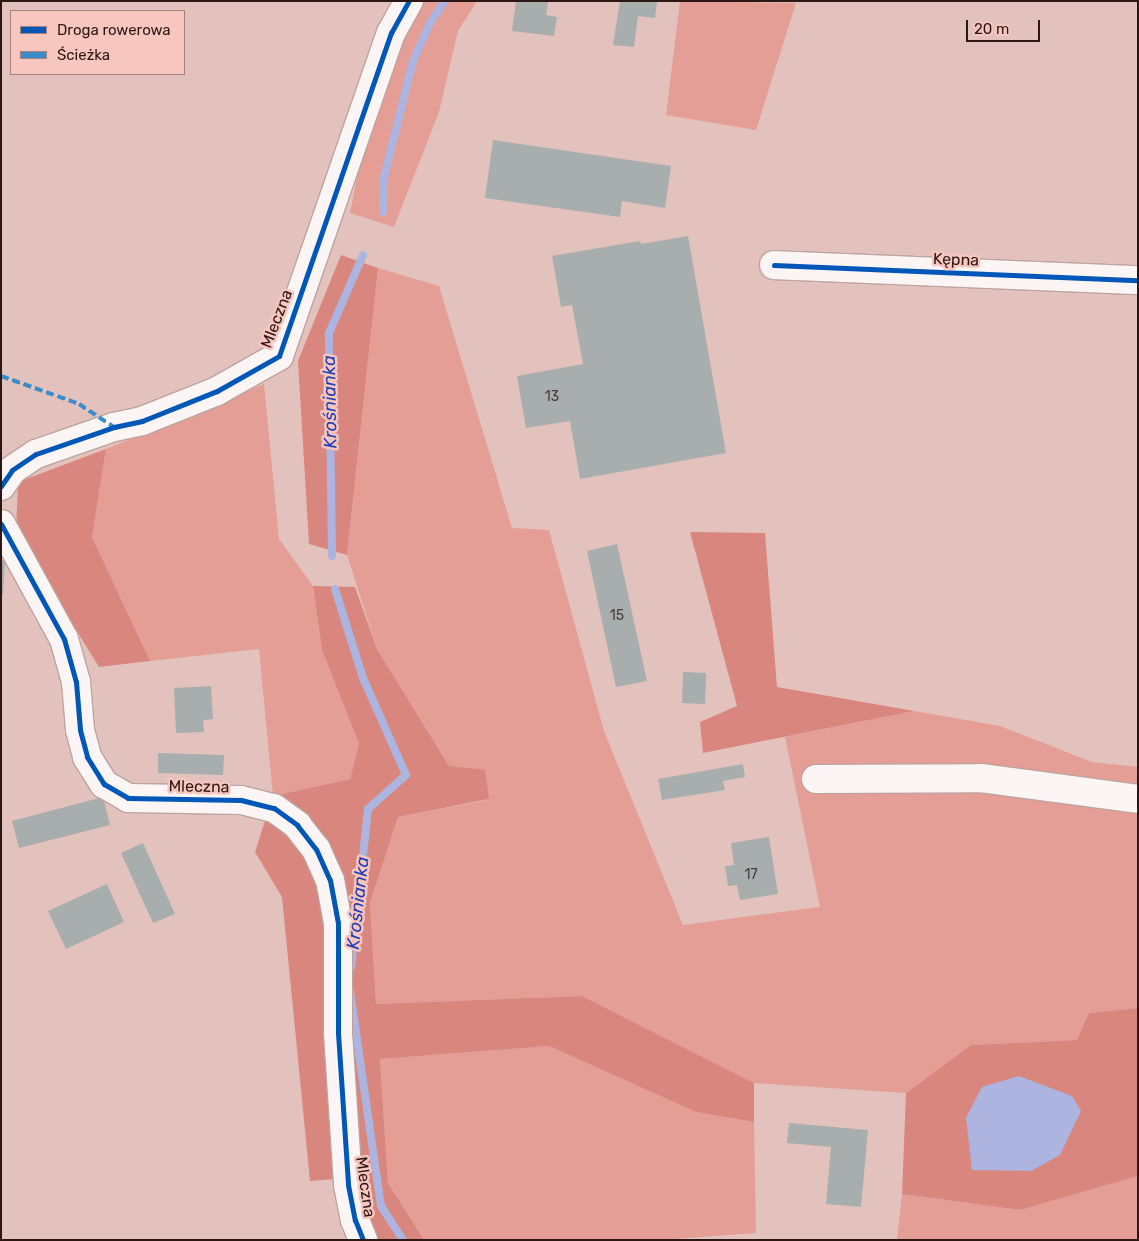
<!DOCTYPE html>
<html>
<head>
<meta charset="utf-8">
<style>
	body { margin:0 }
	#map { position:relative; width:1139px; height:1241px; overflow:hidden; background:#e3c2bd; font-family:Rubik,sans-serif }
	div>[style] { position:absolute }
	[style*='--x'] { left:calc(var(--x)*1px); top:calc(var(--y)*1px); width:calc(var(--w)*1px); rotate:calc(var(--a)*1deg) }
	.green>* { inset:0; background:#e49e96 }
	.forest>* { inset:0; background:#d9867e }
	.water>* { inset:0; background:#acb4df }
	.stream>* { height:8px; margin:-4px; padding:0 4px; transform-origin:4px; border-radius:4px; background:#acb4df }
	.building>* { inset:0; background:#a8adad }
	.roads { filter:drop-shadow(1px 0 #bca39f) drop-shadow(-1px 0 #bca39f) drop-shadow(0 1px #bca39f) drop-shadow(0 -1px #bca39f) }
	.minor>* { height:28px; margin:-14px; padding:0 14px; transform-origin:14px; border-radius:14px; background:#fbf6f5 }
	.quiet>* { height:4px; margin-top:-2px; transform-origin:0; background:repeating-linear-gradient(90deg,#3b8cc8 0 8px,transparent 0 12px) }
	.cycleway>* { height:5px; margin:-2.5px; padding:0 2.5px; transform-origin:2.5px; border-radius:2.5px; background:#0057b8 }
	span { translate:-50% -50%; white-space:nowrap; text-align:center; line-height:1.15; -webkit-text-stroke:5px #f7c6bf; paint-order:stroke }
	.number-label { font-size:14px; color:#4b3c3a }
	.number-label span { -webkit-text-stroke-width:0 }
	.street-label { font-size:16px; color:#2c1714 }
	.water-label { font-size:18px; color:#233eb4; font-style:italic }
	.frame { position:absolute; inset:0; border:2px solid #2c1714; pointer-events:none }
	.legend { position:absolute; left:10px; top:10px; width:175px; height:65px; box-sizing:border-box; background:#f7c6bf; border:1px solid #a6807b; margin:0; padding:6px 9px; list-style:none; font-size:15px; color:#2c1714 }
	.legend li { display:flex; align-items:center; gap:10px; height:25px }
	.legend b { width:25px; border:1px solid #a6807b }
	.scale { position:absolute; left:966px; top:20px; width:74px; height:22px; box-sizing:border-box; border:2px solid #2c1714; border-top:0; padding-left:6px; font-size:15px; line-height:18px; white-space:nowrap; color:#2c1714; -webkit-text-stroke:4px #f7c6bf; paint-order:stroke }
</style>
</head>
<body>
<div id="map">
	<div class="green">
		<div style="clip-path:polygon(423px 1px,477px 1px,458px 31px,439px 112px,394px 227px,350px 213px,365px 135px,405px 34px)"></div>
		<div style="clip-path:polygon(680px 1px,796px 3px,756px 130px,666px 115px)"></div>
		<div style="clip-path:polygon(378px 268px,439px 286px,512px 528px,549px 530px,604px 731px,683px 925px,820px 907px,785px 737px,914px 711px,1000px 726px,1092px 762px,1138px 767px,1138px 1008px,1089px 1013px,1078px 1040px,971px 1045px,906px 1093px,754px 1083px,582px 996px,376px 1004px,370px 903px,398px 817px,488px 800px,449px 766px,377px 649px,347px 555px)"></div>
		<div style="clip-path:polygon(264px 384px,279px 539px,313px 586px,322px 650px,359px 744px,350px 779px,273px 796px,259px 649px,150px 661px,92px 537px,106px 449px)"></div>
		<div style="clip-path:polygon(549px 1046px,696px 1112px,754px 1122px,756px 1233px,661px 1240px,424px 1240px,388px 1183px,380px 1059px)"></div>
		<div style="clip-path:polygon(1138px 1176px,1138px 1240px,897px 1240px,902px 1194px,1020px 1210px)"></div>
	</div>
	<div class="forest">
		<div style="clip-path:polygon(341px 255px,378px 268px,347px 555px,309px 544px,298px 361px)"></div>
		<div style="clip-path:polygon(106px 449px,92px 537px,150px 661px,99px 667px,16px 533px,18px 482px)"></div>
		<div style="clip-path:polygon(690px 532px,765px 533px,777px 687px,914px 711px,703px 753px,700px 722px,737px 706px)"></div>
		<div style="clip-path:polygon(313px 586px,355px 587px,377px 649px,449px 766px,485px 770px,489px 799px,398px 817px,370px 903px,376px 1004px,582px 996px,754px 1083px,754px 1122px,696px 1112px,549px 1046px,380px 1059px,388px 1183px,424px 1240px,376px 1240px,367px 1217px,358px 1177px,310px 1181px,282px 897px,255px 852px,273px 796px,350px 779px,359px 744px,322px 650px)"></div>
		<div style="clip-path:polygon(1138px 1008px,1138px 1176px,1020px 1210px,902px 1194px,906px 1093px,971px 1045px,1077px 1040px,1089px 1013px)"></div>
	</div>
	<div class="water">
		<div style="clip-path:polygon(1019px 1076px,1072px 1096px,1081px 1111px,1060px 1155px,1031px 1171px,972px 1170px,966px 1118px,982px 1087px)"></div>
	</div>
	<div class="stream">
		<div style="--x:383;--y:212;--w:35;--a:-88"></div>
		<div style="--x:384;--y:177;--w:120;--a:-76"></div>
		<div style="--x:413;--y:61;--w:42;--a:-65.9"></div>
		<div style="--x:430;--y:23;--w:27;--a:-56"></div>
		<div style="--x:332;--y:556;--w:223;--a:-90.8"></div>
		<div style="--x:329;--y:333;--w:85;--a:-66.4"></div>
		<div style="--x:335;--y:589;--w:93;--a:72.5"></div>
		<div style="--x:363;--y:678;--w:106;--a:66.1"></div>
		<div style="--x:406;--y:775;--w:51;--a:138.2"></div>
		<div style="--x:368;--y:809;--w:159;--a:96.1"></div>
		<div style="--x:350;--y:991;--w:217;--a:81.8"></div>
		<div style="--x:381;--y:1206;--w:40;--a:57.1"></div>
	</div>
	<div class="building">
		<div style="clip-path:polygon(516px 1px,548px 2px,546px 15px,557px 17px,554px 36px,512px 31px)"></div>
		<div style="clip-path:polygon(620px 1px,657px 1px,655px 18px,638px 16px,634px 47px,613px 45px)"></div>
		<div style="clip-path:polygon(493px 140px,671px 166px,665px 208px,622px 201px,620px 217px,485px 198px)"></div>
		<div style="clip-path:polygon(688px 236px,726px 453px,580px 479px,570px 421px,526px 428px,517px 376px,583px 364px,572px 305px,561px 307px,552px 256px,640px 241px,641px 244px)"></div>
		<div style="clip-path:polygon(617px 544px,647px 681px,616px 687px,587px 551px)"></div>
		<div style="clip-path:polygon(1px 560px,5px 561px,3px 595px,1px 595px)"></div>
		<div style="clip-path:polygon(683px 672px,706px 673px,705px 704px,682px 703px)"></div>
		<div style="clip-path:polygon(211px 686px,213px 719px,203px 720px,204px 732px,176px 733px,174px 688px)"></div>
		<div style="clip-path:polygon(158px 753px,224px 755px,223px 775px,158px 773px)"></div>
		<div style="clip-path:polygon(743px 764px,745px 777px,723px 781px,725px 790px,662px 800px,658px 779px)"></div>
		<div style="clip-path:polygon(103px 797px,110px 825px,19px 848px,12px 821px)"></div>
		<div style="clip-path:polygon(769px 837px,778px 894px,740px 900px,737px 885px,728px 886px,725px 866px,734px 865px,731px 843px)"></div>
		<div style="clip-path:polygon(143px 843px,175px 914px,153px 923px,121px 853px)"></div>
		<div style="clip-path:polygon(107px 884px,124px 922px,66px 949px,48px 911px)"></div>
		<div style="clip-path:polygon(789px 1123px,868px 1130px,861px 1207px,826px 1204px,831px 1147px,787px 1143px)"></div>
	</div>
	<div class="roads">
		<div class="minor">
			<div style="--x:774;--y:265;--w:364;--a:2.4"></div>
			<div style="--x:1;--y:486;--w:19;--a:-55"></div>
			<div style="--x:12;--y:470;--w:29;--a:-34"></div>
			<div style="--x:36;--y:454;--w:83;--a:-19.1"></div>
			<div style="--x:114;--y:427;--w:29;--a:-12"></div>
			<div style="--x:142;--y:421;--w:81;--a:-21.8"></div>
			<div style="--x:217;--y:391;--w:71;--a:-29.4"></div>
			<div style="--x:279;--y:356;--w:342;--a:-70.9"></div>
			<div style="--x:391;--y:33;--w:37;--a:-61"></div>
			<div style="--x:1;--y:524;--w:131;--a:61.3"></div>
			<div style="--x:64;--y:639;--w:45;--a:74.4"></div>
			<div style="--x:76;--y:682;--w:48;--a:85.2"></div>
			<div style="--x:80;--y:730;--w:28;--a:75"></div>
			<div style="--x:87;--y:757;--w:32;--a:58"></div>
			<div style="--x:104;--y:784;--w:28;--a:30"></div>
			<div style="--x:128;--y:798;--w:113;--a:1"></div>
			<div style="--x:241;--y:800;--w:34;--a:14"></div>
			<div style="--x:274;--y:808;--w:29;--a:36"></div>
			<div style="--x:297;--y:825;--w:31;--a:52"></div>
			<div style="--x:316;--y:849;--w:34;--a:66"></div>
			<div style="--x:330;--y:880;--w:44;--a:79.5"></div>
			<div style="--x:338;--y:923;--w:110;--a:90"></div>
			<div style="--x:338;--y:1033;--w:152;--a:86.2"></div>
			<div style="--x:348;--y:1185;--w:36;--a:79"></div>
			<div style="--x:355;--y:1220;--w:22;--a:68"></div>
			<div style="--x:816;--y:779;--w:165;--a:-0.3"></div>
			<div style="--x:981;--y:778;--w:158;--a:7.6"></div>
		</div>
	</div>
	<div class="quiet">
		<div style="--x:1;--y:376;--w:83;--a:19.7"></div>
		<div style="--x:79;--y:404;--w:42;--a:33.3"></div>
	</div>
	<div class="cycleway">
		<div style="--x:774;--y:265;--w:364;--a:2.4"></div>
		<div style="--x:1;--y:486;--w:19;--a:-55"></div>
		<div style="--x:12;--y:470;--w:29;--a:-34"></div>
		<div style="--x:36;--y:454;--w:83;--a:-19.1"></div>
		<div style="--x:114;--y:427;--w:29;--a:-12"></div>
		<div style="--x:142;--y:421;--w:81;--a:-21.8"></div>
		<div style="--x:217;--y:391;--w:71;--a:-29.4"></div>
		<div style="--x:279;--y:356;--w:342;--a:-70.9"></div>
		<div style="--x:391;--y:33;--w:37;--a:-61"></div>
		<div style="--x:1;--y:524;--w:131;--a:61.3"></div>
		<div style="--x:64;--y:639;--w:45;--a:74.4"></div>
		<div style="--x:76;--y:682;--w:48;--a:85.2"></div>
		<div style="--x:80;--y:730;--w:28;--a:75"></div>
		<div style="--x:87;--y:757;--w:32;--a:58"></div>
		<div style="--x:104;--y:784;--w:28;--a:30"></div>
		<div style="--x:128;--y:798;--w:113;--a:1"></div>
		<div style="--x:241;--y:800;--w:34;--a:14"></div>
		<div style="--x:274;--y:808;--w:29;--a:36"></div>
		<div style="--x:297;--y:825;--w:31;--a:52"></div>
		<div style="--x:316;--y:849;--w:34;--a:66"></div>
		<div style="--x:330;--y:880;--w:44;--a:79.5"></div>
		<div style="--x:338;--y:923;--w:110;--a:90"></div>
		<div style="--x:338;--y:1033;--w:152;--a:86.2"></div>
		<div style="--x:348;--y:1185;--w:36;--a:79"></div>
		<div style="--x:355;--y:1220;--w:22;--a:68"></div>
	</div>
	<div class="number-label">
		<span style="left:552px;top:397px">13</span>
		<span style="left:617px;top:616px">15</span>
		<span style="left:751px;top:875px">17</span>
	</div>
	<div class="street-label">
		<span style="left:956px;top:260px;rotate:2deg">Kępna</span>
		<span style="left:277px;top:319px;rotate:-69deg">Mleczna</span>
		<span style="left:199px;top:787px;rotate:1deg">Mleczna</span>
		<span style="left:365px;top:1187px;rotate:82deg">Mleczna</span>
	</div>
	<div class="water-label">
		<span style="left:330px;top:402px;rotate:-91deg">Krośnianka</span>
		<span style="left:358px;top:903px;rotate:-84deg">Krośnianka</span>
	</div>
	<div class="frame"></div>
	<ul class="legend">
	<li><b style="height:6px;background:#0057b8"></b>Droga rowerowa</li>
	<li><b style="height:6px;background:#3b8cc8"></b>Ścieżka</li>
	</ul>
	<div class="scale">20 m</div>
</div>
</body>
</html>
